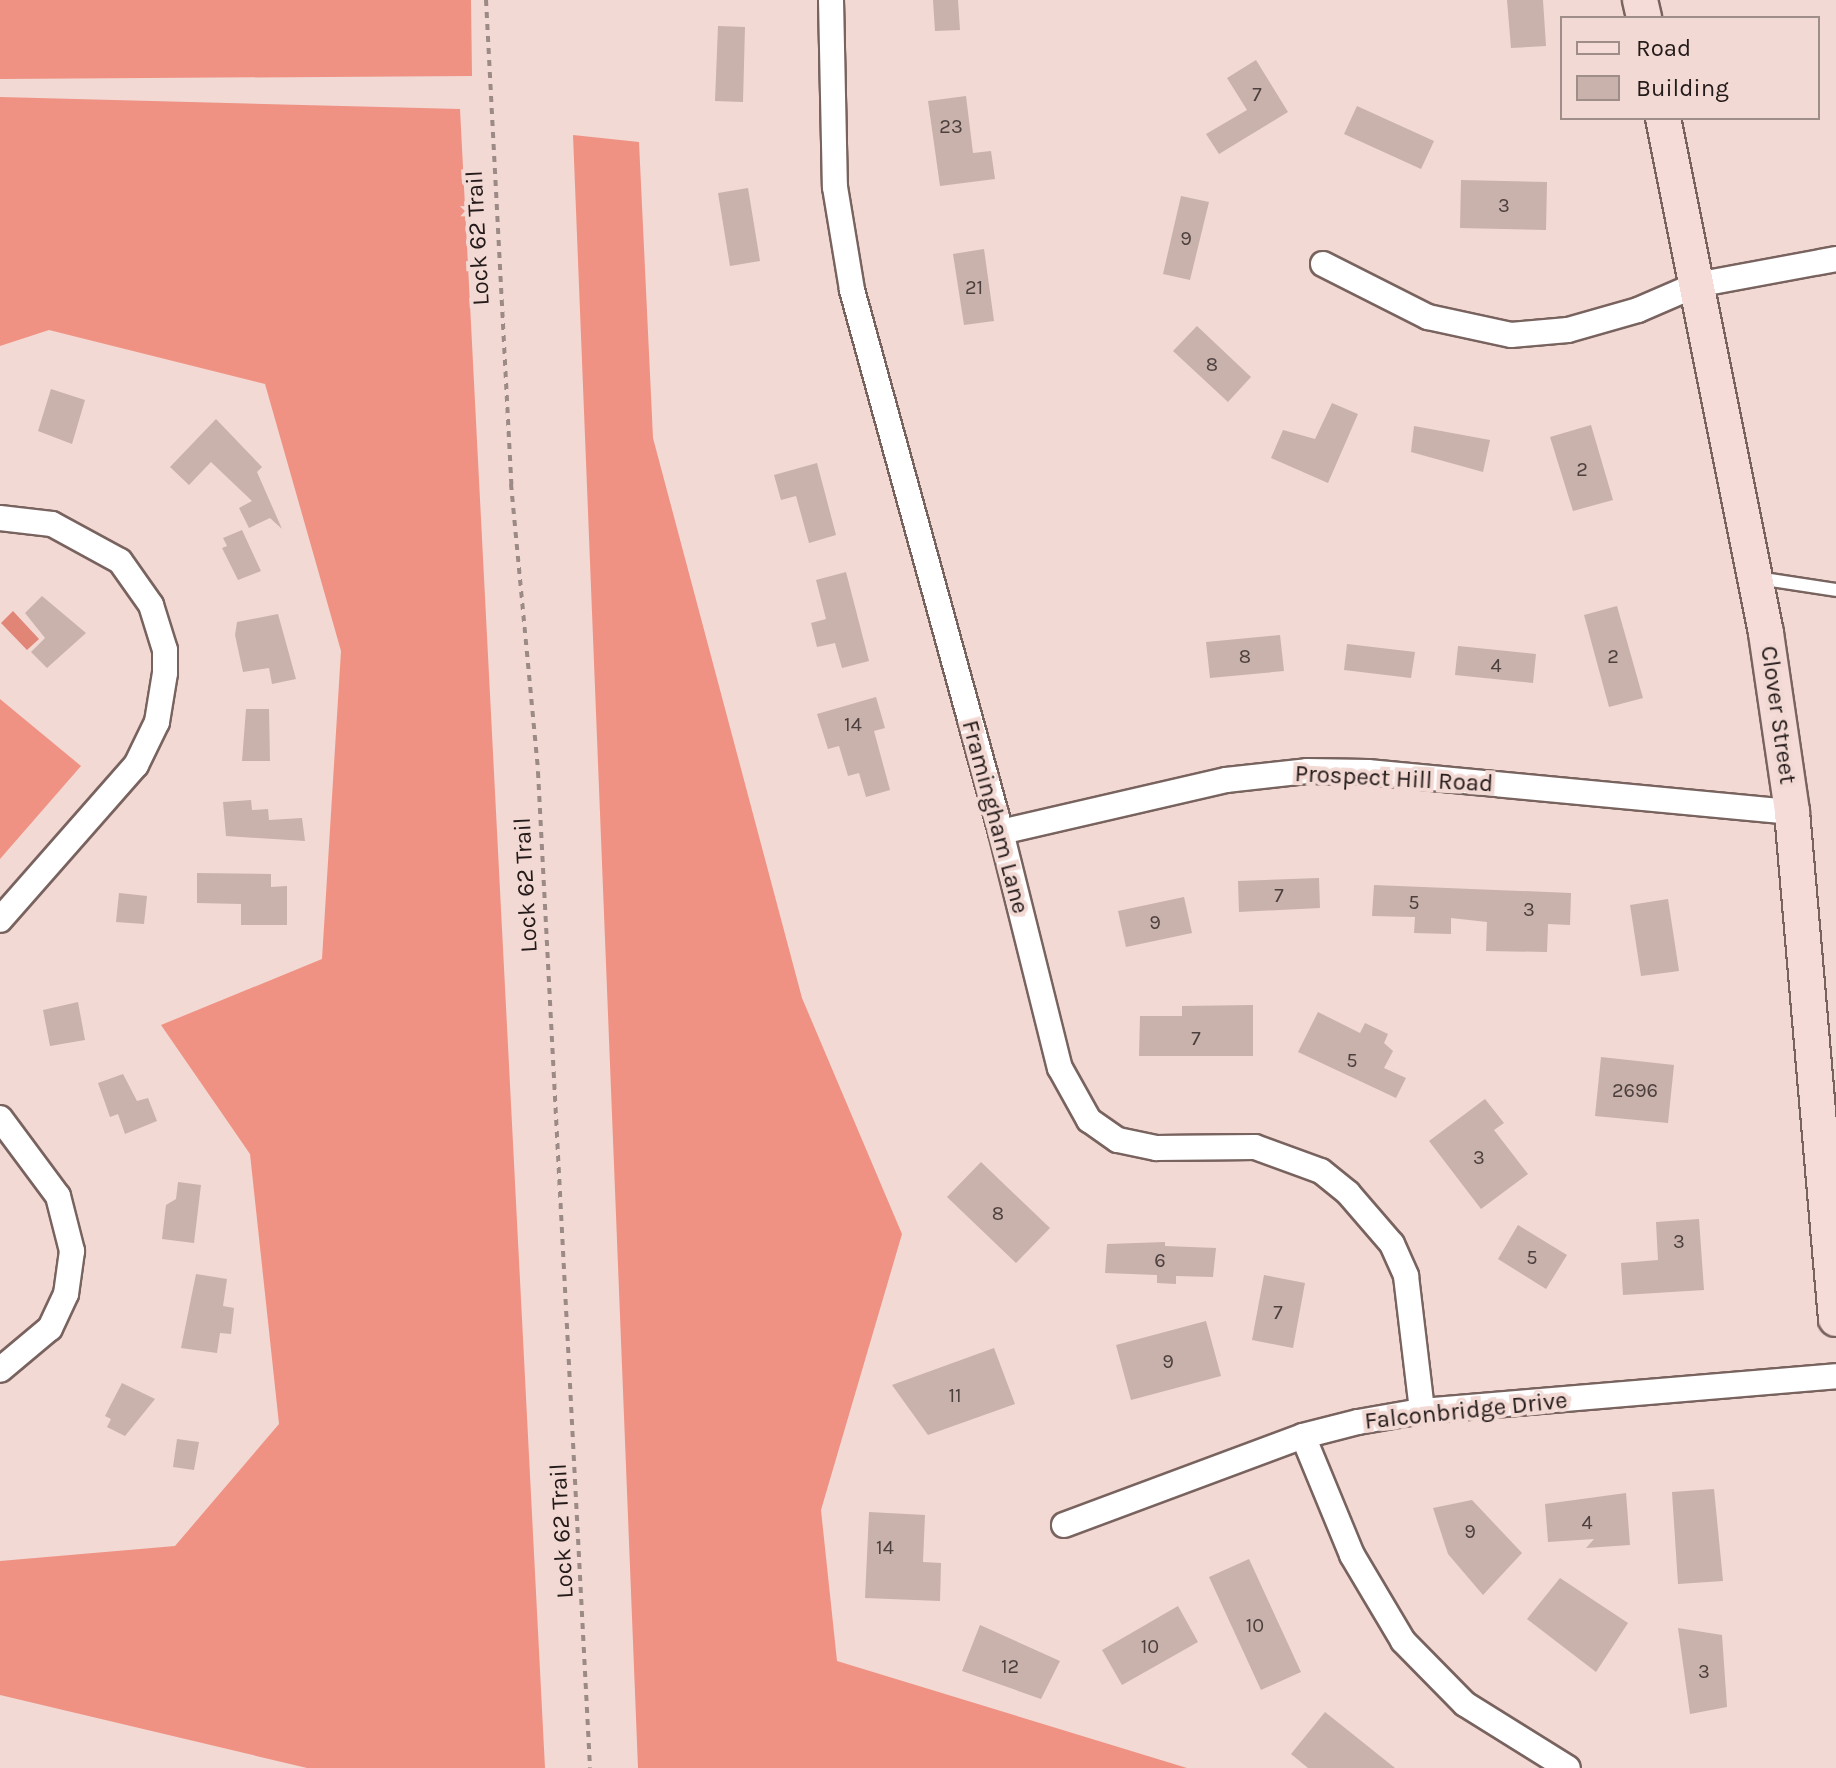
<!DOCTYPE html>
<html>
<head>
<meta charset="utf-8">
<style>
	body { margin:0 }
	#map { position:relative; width:1836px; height:1768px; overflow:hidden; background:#f2d9d4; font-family:Karla,sans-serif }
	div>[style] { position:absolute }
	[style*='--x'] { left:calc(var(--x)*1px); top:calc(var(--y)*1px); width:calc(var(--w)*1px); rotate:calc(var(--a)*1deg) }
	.forest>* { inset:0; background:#ef9283 }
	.water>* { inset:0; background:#e18577 }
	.building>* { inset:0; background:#c9b1ac }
	.path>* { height:4px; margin-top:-2px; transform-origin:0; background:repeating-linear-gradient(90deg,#9c8a86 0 6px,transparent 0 12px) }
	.roads { filter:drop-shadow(2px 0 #79635f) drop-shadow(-2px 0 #79635f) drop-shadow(0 2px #79635f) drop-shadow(0 -2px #79635f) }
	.service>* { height:12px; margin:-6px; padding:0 6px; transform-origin:6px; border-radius:6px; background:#fff }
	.minor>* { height:24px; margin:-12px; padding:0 12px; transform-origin:12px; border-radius:12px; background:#fff }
	.secondary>* { height:34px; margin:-17px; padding:0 17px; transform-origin:17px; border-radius:17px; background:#f6dcd9 }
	span { translate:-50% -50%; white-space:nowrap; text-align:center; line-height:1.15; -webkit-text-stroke:8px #f2d9d4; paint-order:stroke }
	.number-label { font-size:20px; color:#4c403e }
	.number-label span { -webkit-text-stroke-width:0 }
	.street-label { font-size:24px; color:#231a19 }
	.legend { position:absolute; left:1560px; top:16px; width:260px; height:104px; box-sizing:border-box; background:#f2d9d4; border:2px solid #9f8d89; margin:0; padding:10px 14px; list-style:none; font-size:24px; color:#231a19 }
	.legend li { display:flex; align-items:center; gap:16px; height:40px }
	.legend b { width:40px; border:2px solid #9f8d89 }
</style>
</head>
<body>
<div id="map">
	<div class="forest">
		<div style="clip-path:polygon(0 0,471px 0,472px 76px,0 79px)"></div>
		<div style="clip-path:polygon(0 97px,460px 109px,545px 1768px,307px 1768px,0 1695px,0 1561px,175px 1546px,279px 1424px,250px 1154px,161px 1025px,322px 959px,341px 651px,265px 384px,49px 330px,0 346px)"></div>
		<div style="clip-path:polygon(573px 135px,639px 142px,653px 438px,802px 998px,902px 1234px,821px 1510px,837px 1661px,1187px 1768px,638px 1768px)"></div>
		<div style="clip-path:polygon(0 699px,81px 766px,0 859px)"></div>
	</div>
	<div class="water">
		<div style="clip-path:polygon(13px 611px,39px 639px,27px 650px,1px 623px)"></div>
	</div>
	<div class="building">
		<div style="clip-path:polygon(933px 0,958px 0,960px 30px,935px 31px)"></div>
		<div style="clip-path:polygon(1507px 0,1543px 0,1546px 46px,1511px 48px)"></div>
		<div style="clip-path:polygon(718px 26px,745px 27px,743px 102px,715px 101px)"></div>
		<div style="clip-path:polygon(1256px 60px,1288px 112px,1219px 154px,1206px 134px,1247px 110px,1227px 78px)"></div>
		<div style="clip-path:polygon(966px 96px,973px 153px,991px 151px,995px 179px,940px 186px,928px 101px)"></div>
		<div style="clip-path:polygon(1357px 106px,1434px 141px,1421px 169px,1344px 134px)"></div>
		<div style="clip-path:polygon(1461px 180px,1547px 182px,1546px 230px,1460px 228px)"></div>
		<div style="clip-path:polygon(748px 188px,760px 261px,730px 266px,718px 193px)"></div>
		<div style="clip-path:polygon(1181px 196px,1209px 202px,1190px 280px,1163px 274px)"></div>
		<div style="clip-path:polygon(984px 249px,994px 321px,964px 325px,953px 254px)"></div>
		<div style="clip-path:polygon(1197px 326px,1251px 377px,1228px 402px,1173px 351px)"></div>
		<div style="clip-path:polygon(51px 389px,85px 400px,72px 444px,38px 431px)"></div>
		<div style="clip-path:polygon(1332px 403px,1358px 414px,1328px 483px,1271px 458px,1283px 430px,1315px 439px)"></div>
		<div style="clip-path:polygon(216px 419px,262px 467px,257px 472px,282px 529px,270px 518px,249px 528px,239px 508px,252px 501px,211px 462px,189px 485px,170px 467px)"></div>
		<div style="clip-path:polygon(1591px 425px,1613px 500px,1573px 511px,1550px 437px)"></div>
		<div style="clip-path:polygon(1414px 426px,1490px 440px,1483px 472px,1411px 452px)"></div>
		<div style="clip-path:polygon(817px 463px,836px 535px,809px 543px,796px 496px,781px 500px,774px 475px)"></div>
		<div style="clip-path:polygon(242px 530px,261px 571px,238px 580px,222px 548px,227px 546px,223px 538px)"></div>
		<div style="clip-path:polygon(846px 572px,869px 661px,842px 668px,835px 643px,817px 647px,811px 623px,826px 619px,816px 580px)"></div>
		<div style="clip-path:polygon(42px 596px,86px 633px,47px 668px,31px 652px,45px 638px,25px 613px)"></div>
		<div style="clip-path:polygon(1617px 606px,1643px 698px,1609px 707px,1584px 615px)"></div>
		<div style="clip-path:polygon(278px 614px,296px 679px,272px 684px,269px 668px,243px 672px,235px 635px,237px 622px)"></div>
		<div style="clip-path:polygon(1280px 635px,1284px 671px,1210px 678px,1206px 642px)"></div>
		<div style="clip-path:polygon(1347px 644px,1415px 652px,1411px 678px,1344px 670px)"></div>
		<div style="clip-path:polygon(1458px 646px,1536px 654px,1533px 683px,1455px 675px)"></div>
		<div style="clip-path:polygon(876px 697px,885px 728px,874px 731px,890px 790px,866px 797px,859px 773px,848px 776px,839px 746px,828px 749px,817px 714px)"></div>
		<div style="clip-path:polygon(246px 709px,269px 709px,270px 761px,242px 761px)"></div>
		<div style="clip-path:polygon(251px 800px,252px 810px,268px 809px,269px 820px,302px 818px,305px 841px,226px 836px,223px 802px)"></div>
		<div style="clip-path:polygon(197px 873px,271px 874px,271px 887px,287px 886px,287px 925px,241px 925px,241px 904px,197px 903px)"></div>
		<div style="clip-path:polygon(1319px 878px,1320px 908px,1239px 912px,1238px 881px)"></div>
		<div style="clip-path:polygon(1374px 885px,1571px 893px,1570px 925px,1548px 924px,1547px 952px,1486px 951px,1487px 922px,1451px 918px,1451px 934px,1414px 933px,1415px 917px,1372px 916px)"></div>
		<div style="clip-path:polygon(119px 893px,147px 896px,144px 924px,116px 922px)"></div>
		<div style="clip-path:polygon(1184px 897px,1192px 933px,1126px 947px,1118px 911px)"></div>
		<div style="clip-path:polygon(1668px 899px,1679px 971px,1641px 976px,1630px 905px)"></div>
		<div style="clip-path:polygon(78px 1002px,85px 1040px,50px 1046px,43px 1010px)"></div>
		<div style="clip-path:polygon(1253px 1005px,1253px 1056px,1139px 1056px,1140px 1016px,1182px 1016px,1182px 1006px)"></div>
		<div style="clip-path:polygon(1318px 1012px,1360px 1033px,1365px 1023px,1388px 1034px,1384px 1043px,1393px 1051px,1384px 1068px,1406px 1078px,1396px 1098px,1298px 1052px)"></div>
		<div style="clip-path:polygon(1601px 1057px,1674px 1065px,1668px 1123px,1595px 1116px)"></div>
		<div style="clip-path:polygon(123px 1074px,137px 1101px,148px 1098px,157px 1121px,125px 1134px,118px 1114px,110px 1117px,98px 1083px)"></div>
		<div style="clip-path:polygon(1485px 1099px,1504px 1123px,1494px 1130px,1528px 1174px,1481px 1209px,1429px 1141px)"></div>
		<div style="clip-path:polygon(981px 1162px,1050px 1228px,1016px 1263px,947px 1197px)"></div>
		<div style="clip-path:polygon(178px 1182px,201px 1185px,194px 1243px,162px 1239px,166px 1205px,176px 1199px)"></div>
		<div style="clip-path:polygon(1699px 1219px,1704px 1290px,1623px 1295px,1621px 1263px,1658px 1260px,1656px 1222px)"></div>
		<div style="clip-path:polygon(1518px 1225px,1567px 1255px,1546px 1289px,1498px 1259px)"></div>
		<div style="clip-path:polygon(1165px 1242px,1165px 1246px,1216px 1248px,1213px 1277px,1176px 1276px,1176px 1284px,1157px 1283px,1157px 1275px,1105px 1273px,1107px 1244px)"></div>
		<div style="clip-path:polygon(196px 1274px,227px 1279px,223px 1306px,234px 1308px,231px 1334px,220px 1333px,217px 1353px,181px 1348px)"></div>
		<div style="clip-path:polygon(1264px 1275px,1305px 1283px,1293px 1348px,1252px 1340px)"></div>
		<div style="clip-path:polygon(1206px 1321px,1221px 1376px,1131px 1400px,1116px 1345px)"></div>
		<div style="clip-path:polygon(994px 1348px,1015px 1404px,928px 1435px,892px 1385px)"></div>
		<div style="clip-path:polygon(122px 1383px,155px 1399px,125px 1436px,107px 1427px,111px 1419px,105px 1416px)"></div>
		<div style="clip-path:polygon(177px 1439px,199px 1442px,194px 1470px,173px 1467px)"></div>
		<div style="clip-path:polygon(1714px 1489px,1723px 1581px,1678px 1584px,1672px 1492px)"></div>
		<div style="clip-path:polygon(1626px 1493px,1630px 1545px,1586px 1548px,1594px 1539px,1548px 1542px,1545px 1504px)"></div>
		<div style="clip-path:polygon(1472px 1500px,1522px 1553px,1483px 1595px,1448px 1554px,1433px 1508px)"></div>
		<div style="clip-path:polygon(869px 1512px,925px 1515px,923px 1562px,941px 1563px,940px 1601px,865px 1598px)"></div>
		<div style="clip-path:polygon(1249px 1559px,1301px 1672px,1261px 1690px,1209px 1577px)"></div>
		<div style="clip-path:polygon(1560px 1578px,1628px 1623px,1596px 1672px,1527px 1619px)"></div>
		<div style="clip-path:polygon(1178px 1606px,1198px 1642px,1122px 1685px,1102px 1650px)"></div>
		<div style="clip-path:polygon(980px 1625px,1060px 1661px,1041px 1699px,962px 1671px)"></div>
		<div style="clip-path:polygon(1678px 1628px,1722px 1635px,1727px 1707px,1690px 1714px)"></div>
		<div style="clip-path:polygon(1325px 1712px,1395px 1768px,1308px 1768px,1291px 1754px)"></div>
	</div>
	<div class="path">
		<div style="--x:486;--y:0;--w:485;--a:87"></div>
		<div style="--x:511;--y:484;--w:289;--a:84.6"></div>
		<div style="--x:538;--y:772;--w:997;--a:87.01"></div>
	</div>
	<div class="roads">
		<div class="service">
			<div style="--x:1758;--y:578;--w:79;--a:8.7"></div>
		</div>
		<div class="minor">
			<div style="--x:831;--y:0;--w:187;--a:88.8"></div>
			<div style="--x:835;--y:187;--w:104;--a:80.6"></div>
			<div style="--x:852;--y:290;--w:562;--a:74.63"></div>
			<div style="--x:1001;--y:832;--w:243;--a:76"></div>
			<div style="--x:1060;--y:1068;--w:60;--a:60.9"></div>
			<div style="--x:1089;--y:1120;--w:35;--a:35"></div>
			<div style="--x:1118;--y:1140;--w:39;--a:12"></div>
			<div style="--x:1156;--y:1148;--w:99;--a:-0.6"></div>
			<div style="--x:1255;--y:1147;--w:70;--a:20"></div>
			<div style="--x:1321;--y:1171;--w:35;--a:39"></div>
			<div style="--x:1348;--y:1193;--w:67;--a:49.2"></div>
			<div style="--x:1392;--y:1244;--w:35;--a:66"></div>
			<div style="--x:1406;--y:1276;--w:136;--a:83.2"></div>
			<div style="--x:1323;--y:264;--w:118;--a:26.8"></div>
			<div style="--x:1428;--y:317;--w:85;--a:12.2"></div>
			<div style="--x:1511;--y:335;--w:57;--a:-5"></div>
			<div style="--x:1568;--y:330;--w:73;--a:-15.9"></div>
			<div style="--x:1638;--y:310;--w:63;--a:-23.3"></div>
			<div style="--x:1696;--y:285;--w:142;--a:-10.5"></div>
			<div style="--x:0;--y:518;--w:52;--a:6.6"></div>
			<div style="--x:52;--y:524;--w:77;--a:28.6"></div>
			<div style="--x:120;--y:561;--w:54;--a:54.8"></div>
			<div style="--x:151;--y:605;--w:47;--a:72.7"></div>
			<div style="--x:165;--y:650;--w:23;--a:90"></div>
			<div style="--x:165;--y:673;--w:50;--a:99.3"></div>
			<div style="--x:157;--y:722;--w:48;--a:116"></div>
			<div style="--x:136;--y:765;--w:206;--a:131.3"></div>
			<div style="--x:1001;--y:832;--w:231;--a:-13"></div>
			<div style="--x:1226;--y:780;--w:81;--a:-6.3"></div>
			<div style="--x:1307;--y:771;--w:61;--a:0.9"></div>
			<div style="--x:1368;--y:772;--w:426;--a:5.4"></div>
			<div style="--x:0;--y:1118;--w:97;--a:53.4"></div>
			<div style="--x:58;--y:1196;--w:57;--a:75.7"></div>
			<div style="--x:72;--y:1251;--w:43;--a:97.9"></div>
			<div style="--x:66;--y:1294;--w:38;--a:115"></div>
			<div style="--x:50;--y:1328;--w:65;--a:140"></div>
			<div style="--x:1303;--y:1436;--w:129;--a:67.6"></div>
			<div style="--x:1352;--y:1555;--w:100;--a:59.3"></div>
			<div style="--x:1403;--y:1641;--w:88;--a:45.5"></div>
			<div style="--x:1465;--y:1704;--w:121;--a:31.9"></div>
			<div style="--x:1064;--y:1525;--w:255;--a:-20.4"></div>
			<div style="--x:1303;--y:1436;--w:57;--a:-14.3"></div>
			<div style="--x:1358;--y:1422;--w:65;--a:-9.8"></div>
			<div style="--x:1422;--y:1411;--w:415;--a:-4.8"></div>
		</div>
		<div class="secondary">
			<div style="--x:1640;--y:0;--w:18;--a:77"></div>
			<div style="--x:1663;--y:118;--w:525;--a:78.69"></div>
			<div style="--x:1766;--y:633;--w:181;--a:81.7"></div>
			<div style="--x:1792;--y:812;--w:509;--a:85.04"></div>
		</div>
	</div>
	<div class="number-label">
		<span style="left:1257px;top:94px">7</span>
		<span style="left:951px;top:126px">23</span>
		<span style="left:1504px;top:205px">3</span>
		<span style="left:1186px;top:238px">9</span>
		<span style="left:974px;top:287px">21</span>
		<span style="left:1212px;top:364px">8</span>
		<span style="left:1582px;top:469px">2</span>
		<span style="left:1245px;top:656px">8</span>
		<span style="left:1613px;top:656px">2</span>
		<span style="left:1496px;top:665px">4</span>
		<span style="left:853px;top:724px">14</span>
		<span style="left:1279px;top:895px">7</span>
		<span style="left:1414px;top:902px">5</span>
		<span style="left:1529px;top:909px">3</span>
		<span style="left:1155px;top:922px">9</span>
		<span style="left:1196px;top:1038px">7</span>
		<span style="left:1352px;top:1060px">5</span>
		<span style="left:1635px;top:1090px">2696</span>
		<span style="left:1479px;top:1157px">3</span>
		<span style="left:998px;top:1213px">8</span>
		<span style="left:1679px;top:1241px">3</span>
		<span style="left:1532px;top:1257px">5</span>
		<span style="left:1160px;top:1260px">6</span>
		<span style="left:1278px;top:1312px">7</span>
		<span style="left:1168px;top:1361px">9</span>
		<span style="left:955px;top:1395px">11</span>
		<span style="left:1587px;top:1522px">4</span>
		<span style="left:1470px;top:1531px">9</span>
		<span style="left:885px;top:1547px">14</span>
		<span style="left:1255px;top:1625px">10</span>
		<span style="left:1150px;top:1646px">10</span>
		<span style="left:1010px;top:1666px">12</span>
		<span style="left:1704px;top:1671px">3</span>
	</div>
	<div class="street-label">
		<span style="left:478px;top:238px;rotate:-93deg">Lock 62 Trail</span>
		<span style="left:1778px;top:715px;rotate:82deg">Clover Street</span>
		<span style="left:1394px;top:779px;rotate:3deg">Prospect Hill Road</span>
		<span style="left:995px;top:817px;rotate:75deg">Framingham Lane</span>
		<span style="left:526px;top:885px;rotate:-93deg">Lock 62 Trail</span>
		<span style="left:1466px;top:1411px;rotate:-6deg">Falconbridge Drive</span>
		<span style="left:562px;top:1531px;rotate:-93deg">Lock 62 Trail</span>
	</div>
	<ul class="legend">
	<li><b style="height:10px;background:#f6dcd9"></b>Road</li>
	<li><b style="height:22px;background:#c9b1ac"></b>Building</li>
	</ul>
</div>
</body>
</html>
